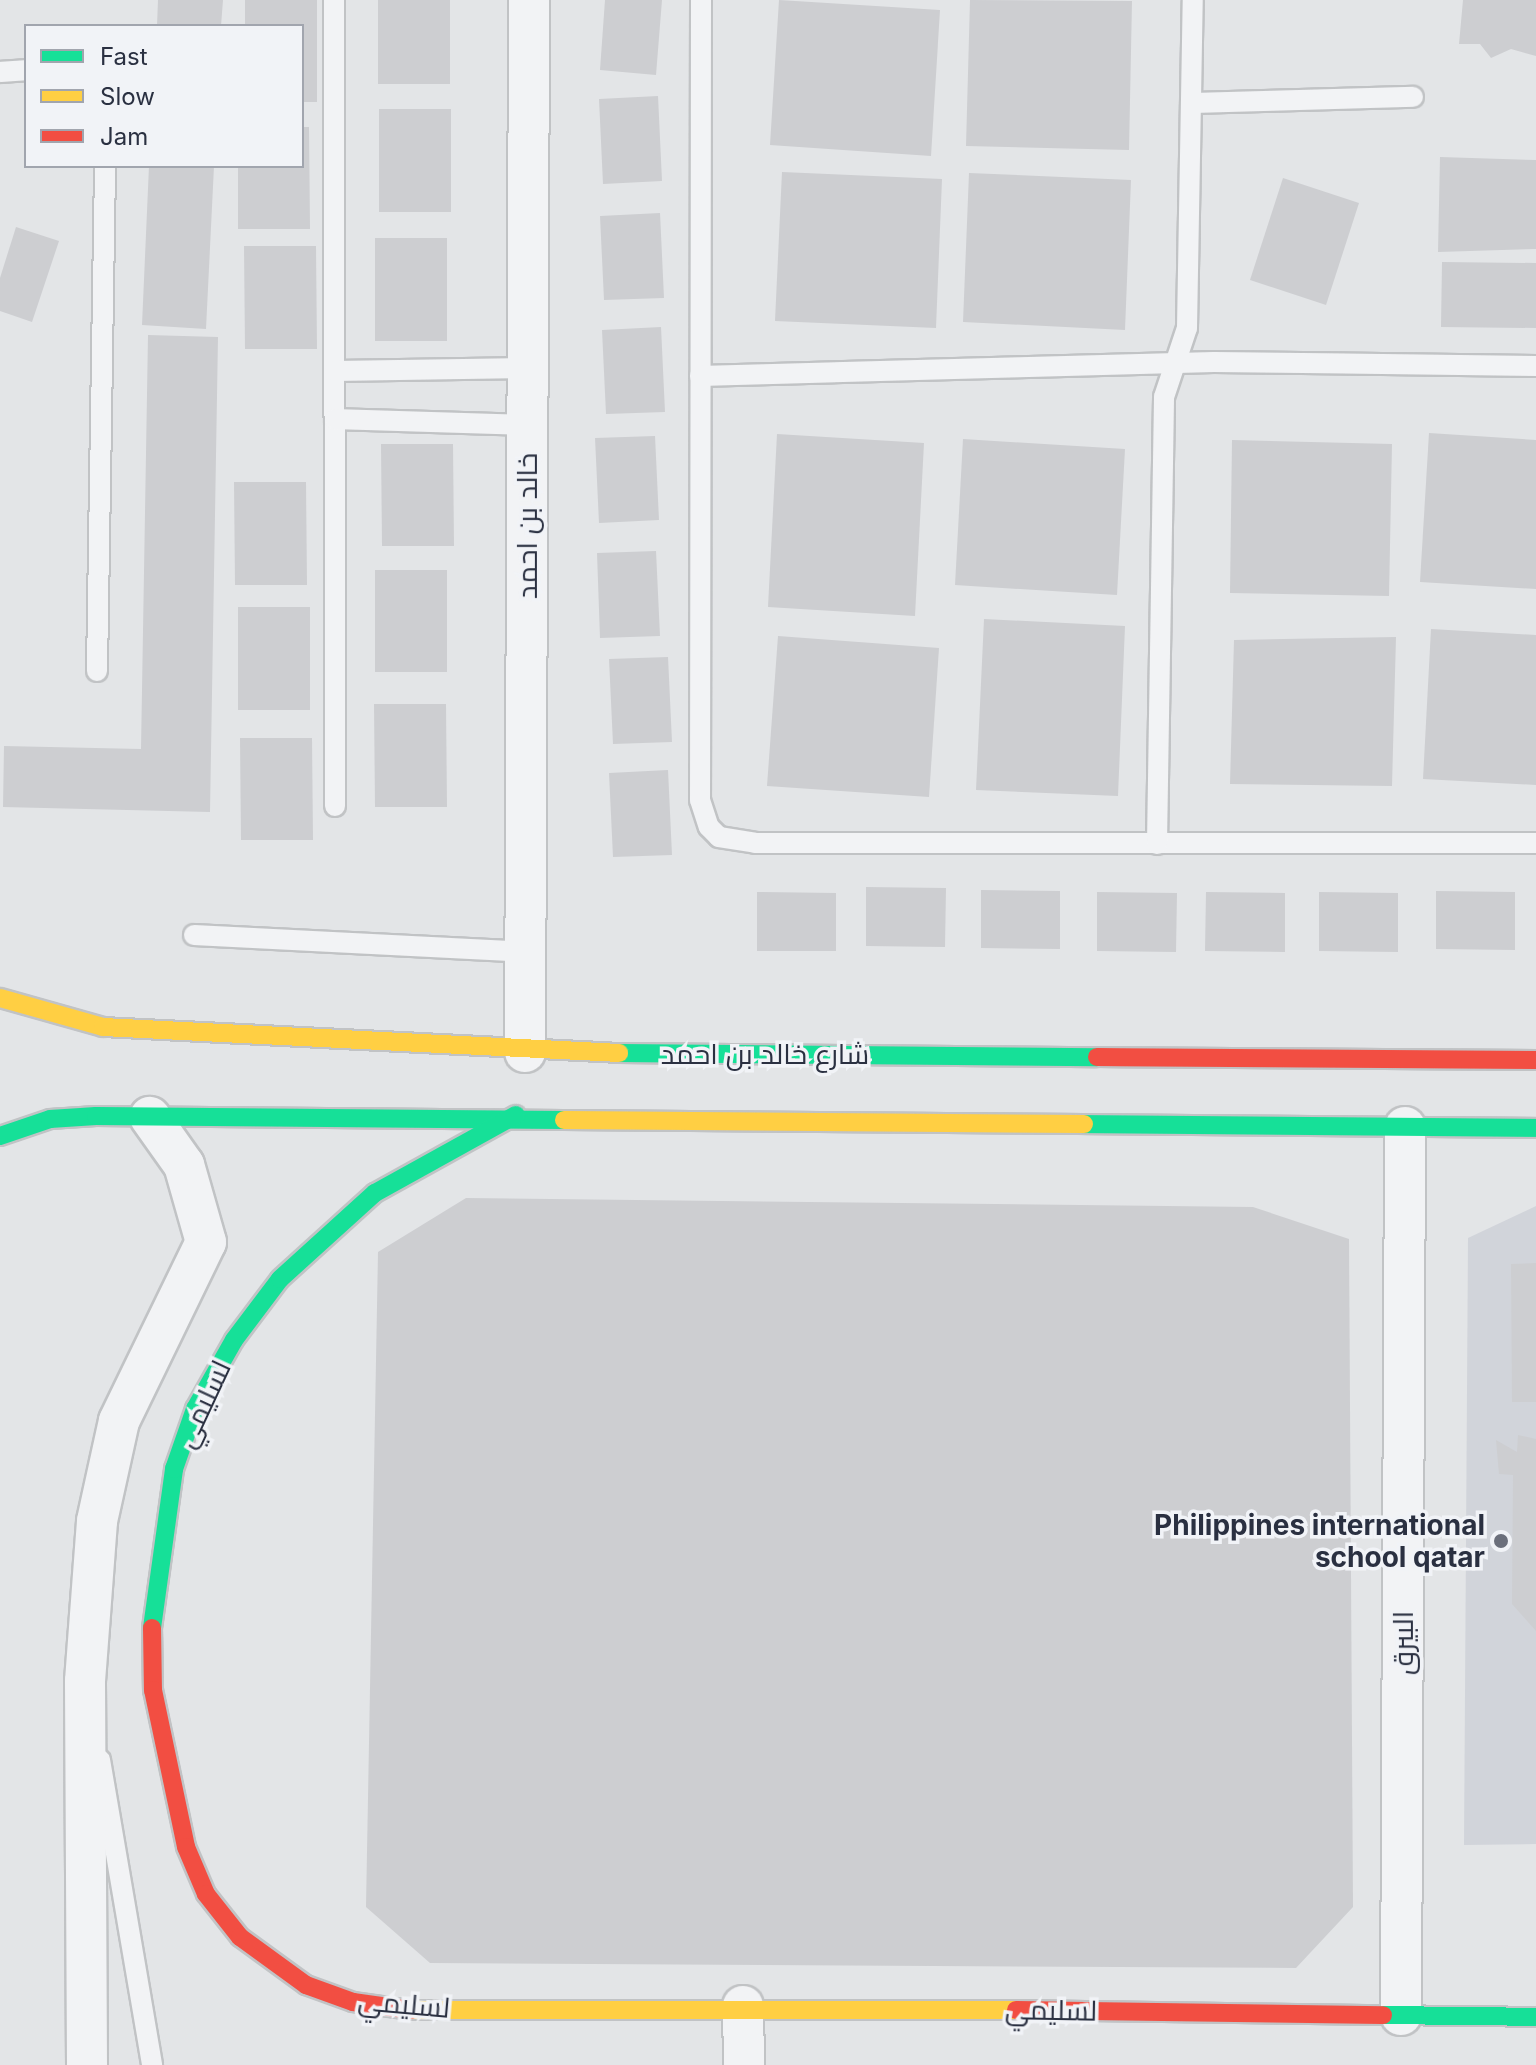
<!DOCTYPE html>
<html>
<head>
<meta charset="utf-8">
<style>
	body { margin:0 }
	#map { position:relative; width:1536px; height:2065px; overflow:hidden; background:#e3e5e7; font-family:Inter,Cairo,sans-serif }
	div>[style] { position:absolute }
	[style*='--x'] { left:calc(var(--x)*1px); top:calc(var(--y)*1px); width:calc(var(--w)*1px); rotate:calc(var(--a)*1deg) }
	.built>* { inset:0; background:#d1d4da }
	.building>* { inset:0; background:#cdced1 }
	.roads { filter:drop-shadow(2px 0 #c1c3c5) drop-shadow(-2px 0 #c1c3c5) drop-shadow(0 2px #c1c3c5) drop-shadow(0 -2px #c1c3c5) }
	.lane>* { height:20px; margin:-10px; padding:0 10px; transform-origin:10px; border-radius:10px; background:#f2f3f5 }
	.street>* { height:40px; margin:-20px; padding:0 20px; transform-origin:20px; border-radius:20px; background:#f2f3f5 }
	.fast>* { height:18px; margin:-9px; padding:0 9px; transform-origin:9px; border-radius:9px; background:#16e098 }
	.slow>* { height:18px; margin:-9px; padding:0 9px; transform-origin:9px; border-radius:9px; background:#ffcf43 }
	.jam>* { height:18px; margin:-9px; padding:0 9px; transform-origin:9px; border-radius:9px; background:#f24e42 }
	.dots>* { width:22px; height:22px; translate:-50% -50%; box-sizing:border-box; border:4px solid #f1f3f7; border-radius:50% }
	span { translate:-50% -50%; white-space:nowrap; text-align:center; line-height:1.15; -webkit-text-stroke:7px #f1f3f7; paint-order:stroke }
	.street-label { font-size:28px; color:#2a3041 }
	.poi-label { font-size:28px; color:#2a3041; font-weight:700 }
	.right { translate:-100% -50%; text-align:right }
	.legend { position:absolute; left:24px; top:24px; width:280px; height:144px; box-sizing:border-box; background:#f1f3f7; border:2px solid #a1a5ae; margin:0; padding:10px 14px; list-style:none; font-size:24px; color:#2a3041 }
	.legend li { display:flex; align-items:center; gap:16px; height:40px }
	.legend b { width:40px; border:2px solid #a1a5ae }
</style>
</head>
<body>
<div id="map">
	<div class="built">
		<div style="clip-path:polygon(1536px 1206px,1536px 1844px,1464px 1845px,1468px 1238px)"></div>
	</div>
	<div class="building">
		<div style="clip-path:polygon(158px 0,223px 0,221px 26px,157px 26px)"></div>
		<div style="clip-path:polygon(245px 0,317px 0,317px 102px,302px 102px,302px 26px,245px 26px)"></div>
		<div style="clip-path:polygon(378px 0,450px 0,450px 84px,378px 84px)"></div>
		<div style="clip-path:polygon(605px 0,662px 0,656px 75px,600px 70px)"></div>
		<div style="clip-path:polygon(779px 0,940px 10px,931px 156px,770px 145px)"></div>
		<div style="clip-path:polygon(970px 0,1132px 1px,1129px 150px,966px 146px)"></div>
		<div style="clip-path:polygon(1463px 0,1536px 0,1536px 56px,1511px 49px,1491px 58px,1480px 44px,1459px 44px)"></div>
		<div style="clip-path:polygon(658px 96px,662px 181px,603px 184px,599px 99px)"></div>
		<div style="clip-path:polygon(379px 109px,451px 109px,451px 212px,379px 212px)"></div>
		<div style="clip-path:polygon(302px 127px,309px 127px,310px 229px,238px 229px,238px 166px,302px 166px)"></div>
		<div style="clip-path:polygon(1440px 157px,1536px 160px,1536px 249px,1438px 252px)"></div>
		<div style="clip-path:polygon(149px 166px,214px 166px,206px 329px,142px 325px)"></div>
		<div style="clip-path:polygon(782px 172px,942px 179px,936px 328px,775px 321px)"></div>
		<div style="clip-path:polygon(969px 173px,1131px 180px,1125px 330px,963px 322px)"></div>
		<div style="clip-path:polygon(1283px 178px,1359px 203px,1326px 305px,1250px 280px)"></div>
		<div style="clip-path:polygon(660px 213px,664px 298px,604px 300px,600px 216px)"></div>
		<div style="clip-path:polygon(16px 227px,59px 241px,32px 322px,0 311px,0 278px)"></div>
		<div style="clip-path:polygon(375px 238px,447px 238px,447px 341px,375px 341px)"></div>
		<div style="clip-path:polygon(244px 246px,316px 246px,317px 349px,245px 349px)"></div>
		<div style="clip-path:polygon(1442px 262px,1536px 263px,1536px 328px,1441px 327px)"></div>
		<div style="clip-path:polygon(661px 327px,665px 412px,606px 414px,602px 330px)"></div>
		<div style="clip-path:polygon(148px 335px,218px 337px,210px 812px,3px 807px,4px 746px,141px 749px)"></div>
		<div style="clip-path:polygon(1429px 433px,1536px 440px,1536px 589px,1420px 582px)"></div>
		<div style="clip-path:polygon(777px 434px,924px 443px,915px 616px,768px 607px)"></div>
		<div style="clip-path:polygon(655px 436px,659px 520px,599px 523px,595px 438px)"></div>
		<div style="clip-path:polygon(963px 439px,1125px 449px,1117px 595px,955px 585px)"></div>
		<div style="clip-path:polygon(1232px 440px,1392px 444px,1389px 596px,1230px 593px)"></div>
		<div style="clip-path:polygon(381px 444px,453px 444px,454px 546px,382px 546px)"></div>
		<div style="clip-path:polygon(234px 482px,306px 482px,307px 585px,235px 585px)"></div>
		<div style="clip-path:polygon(656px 551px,660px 636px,600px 638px,597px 553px)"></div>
		<div style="clip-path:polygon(375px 570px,447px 570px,447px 672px,375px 672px)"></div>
		<div style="clip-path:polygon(238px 607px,310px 607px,310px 710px,238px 710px)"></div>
		<div style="clip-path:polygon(984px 619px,1125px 626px,1118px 796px,976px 790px)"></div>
		<div style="clip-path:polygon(1431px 629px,1536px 635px,1536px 785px,1423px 779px)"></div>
		<div style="clip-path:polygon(778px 636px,939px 648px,929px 797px,767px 786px)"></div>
		<div style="clip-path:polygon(1396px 637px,1392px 786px,1230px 784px,1234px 640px)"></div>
		<div style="clip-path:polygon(668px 657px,672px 742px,613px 744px,609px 659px)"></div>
		<div style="clip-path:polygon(374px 704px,446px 704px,447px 807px,375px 807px)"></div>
		<div style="clip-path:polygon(240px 738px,312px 738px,313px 840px,241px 840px)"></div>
		<div style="clip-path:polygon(668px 770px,672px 855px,613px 857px,609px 773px)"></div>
		<div style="clip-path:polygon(866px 887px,946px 888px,945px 947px,866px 946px)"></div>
		<div style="clip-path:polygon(981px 890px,1060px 891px,1060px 949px,981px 948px)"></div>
		<div style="clip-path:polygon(1436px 891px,1515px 892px,1515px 950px,1436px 949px)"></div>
		<div style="clip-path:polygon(757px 892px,836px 893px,836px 951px,757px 951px)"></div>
		<div style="clip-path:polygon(1097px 892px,1177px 893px,1176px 952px,1097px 951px)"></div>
		<div style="clip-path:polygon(1206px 892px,1285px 893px,1285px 952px,1205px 951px)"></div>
		<div style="clip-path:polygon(1319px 892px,1398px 893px,1398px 952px,1319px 951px)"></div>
		<div style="clip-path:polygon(466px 1198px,1253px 1207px,1349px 1239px,1353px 1907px,1296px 1968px,430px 1963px,366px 1907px,378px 1252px)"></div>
		<div style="clip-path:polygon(1536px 1263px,1536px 1402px,1512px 1402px,1511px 1264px)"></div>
		<div style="clip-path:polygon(1518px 1435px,1536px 1439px,1536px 1631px,1512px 1604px,1513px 1475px,1499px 1474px,1496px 1440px,1517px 1452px)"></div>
	</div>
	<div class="roads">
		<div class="lane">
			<div style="--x:334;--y:0;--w:806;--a:89.93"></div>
			<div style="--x:701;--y:0;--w:800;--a:90.07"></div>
			<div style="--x:700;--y:800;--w:28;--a:72"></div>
			<div style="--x:709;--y:827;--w:14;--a:45"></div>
			<div style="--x:719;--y:837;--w:36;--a:9"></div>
			<div style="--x:755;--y:843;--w:781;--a:0"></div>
			<div style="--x:0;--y:72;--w:26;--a:-4"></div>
			<div style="--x:1194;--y:103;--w:219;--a:-1.6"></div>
			<div style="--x:335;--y:371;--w:192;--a:-0.9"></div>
			<div style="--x:700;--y:376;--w:514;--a:-1.56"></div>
			<div style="--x:1214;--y:362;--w:322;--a:0.7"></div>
			<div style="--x:335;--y:419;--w:192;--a:1.8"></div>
			<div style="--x:97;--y:671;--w:505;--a:-89.09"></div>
			<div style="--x:1157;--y:844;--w:447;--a:-89.1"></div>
			<div style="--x:1164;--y:397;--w:73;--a:-71.6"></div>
			<div style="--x:1187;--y:328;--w:328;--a:-89"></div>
			<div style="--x:194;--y:935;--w:331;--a:2.9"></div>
			<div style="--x:100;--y:1760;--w:309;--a:80.3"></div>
		</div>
		<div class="street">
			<div style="--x:525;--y:1052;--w:1052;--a:-89.78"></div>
			<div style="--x:743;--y:2006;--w:59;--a:89"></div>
			<div style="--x:1401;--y:2015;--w:888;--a:-89.74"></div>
			<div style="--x:87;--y:2065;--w:384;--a:-90.3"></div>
			<div style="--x:85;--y:1681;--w:160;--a:-85.7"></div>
			<div style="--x:97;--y:1521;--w:102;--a:-77.6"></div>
			<div style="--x:119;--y:1421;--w:199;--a:-64.1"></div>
			<div style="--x:206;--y:1242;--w:80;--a:-105.9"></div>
			<div style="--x:184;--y:1165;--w:59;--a:-125.3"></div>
		</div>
		<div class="fast">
			<div style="--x:619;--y:1053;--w:478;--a:0.5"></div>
			<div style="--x:1084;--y:1124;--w:452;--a:0.5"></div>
			<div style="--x:0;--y:1136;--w:53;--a:-18.8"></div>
			<div style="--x:50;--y:1119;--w:46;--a:-3.7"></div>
			<div style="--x:96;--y:1116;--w:468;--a:0.5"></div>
			<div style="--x:152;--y:1628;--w:161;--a:-82.1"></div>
			<div style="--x:174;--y:1469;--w:64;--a:-70.7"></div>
			<div style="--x:195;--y:1409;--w:79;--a:-60.5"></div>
			<div style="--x:234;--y:1340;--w:76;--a:-53"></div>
			<div style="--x:280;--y:1279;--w:128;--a:-42.2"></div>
			<div style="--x:375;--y:1193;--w:161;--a:-29"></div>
			<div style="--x:1383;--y:2015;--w:153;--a:0.7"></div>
		</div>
		<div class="slow">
			<div style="--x:0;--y:998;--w:107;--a:15.7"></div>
			<div style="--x:103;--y:1027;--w:517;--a:2.88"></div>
			<div style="--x:564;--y:1120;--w:520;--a:0.44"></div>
			<div style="--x:411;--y:2010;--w:605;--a:0"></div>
		</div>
		<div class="jam">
			<div style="--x:1097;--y:1057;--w:439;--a:0.4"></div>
			<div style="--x:152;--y:1628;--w:62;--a:89.1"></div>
			<div style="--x:153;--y:1690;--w:160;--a:78.1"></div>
			<div style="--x:186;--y:1847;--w:51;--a:66.9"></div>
			<div style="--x:206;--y:1894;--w:55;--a:51.7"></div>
			<div style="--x:240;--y:1937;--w:82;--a:36"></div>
			<div style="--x:306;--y:1985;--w:50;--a:19.9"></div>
			<div style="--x:353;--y:2002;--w:59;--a:7.9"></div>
			<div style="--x:1016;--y:2010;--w:367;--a:0.8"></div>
		</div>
	</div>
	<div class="dots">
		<div style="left:1501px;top:1541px;background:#6b6f7b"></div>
	</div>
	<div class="street-label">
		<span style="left:527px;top:526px;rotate:-90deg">خالد بن احمد</span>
		<span style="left:765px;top:1054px">شارع خالد بن احمد</span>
		<span style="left:203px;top:1404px;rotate:-65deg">لسليمي</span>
		<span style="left:1403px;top:1643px;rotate:-90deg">البيرق</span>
		<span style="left:404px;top:2004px;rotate:5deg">لسليمي</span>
		<span style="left:1051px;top:2010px;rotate:1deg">لسليمي</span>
	</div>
	<div class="poi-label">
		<span class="right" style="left:1485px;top:1541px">Philippines international<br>school qatar</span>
	</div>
	<ul class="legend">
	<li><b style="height:10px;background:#16e098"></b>Fast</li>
	<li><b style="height:10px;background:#ffcf43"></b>Slow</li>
	<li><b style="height:10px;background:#f24e42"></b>Jam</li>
	</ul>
</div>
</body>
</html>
